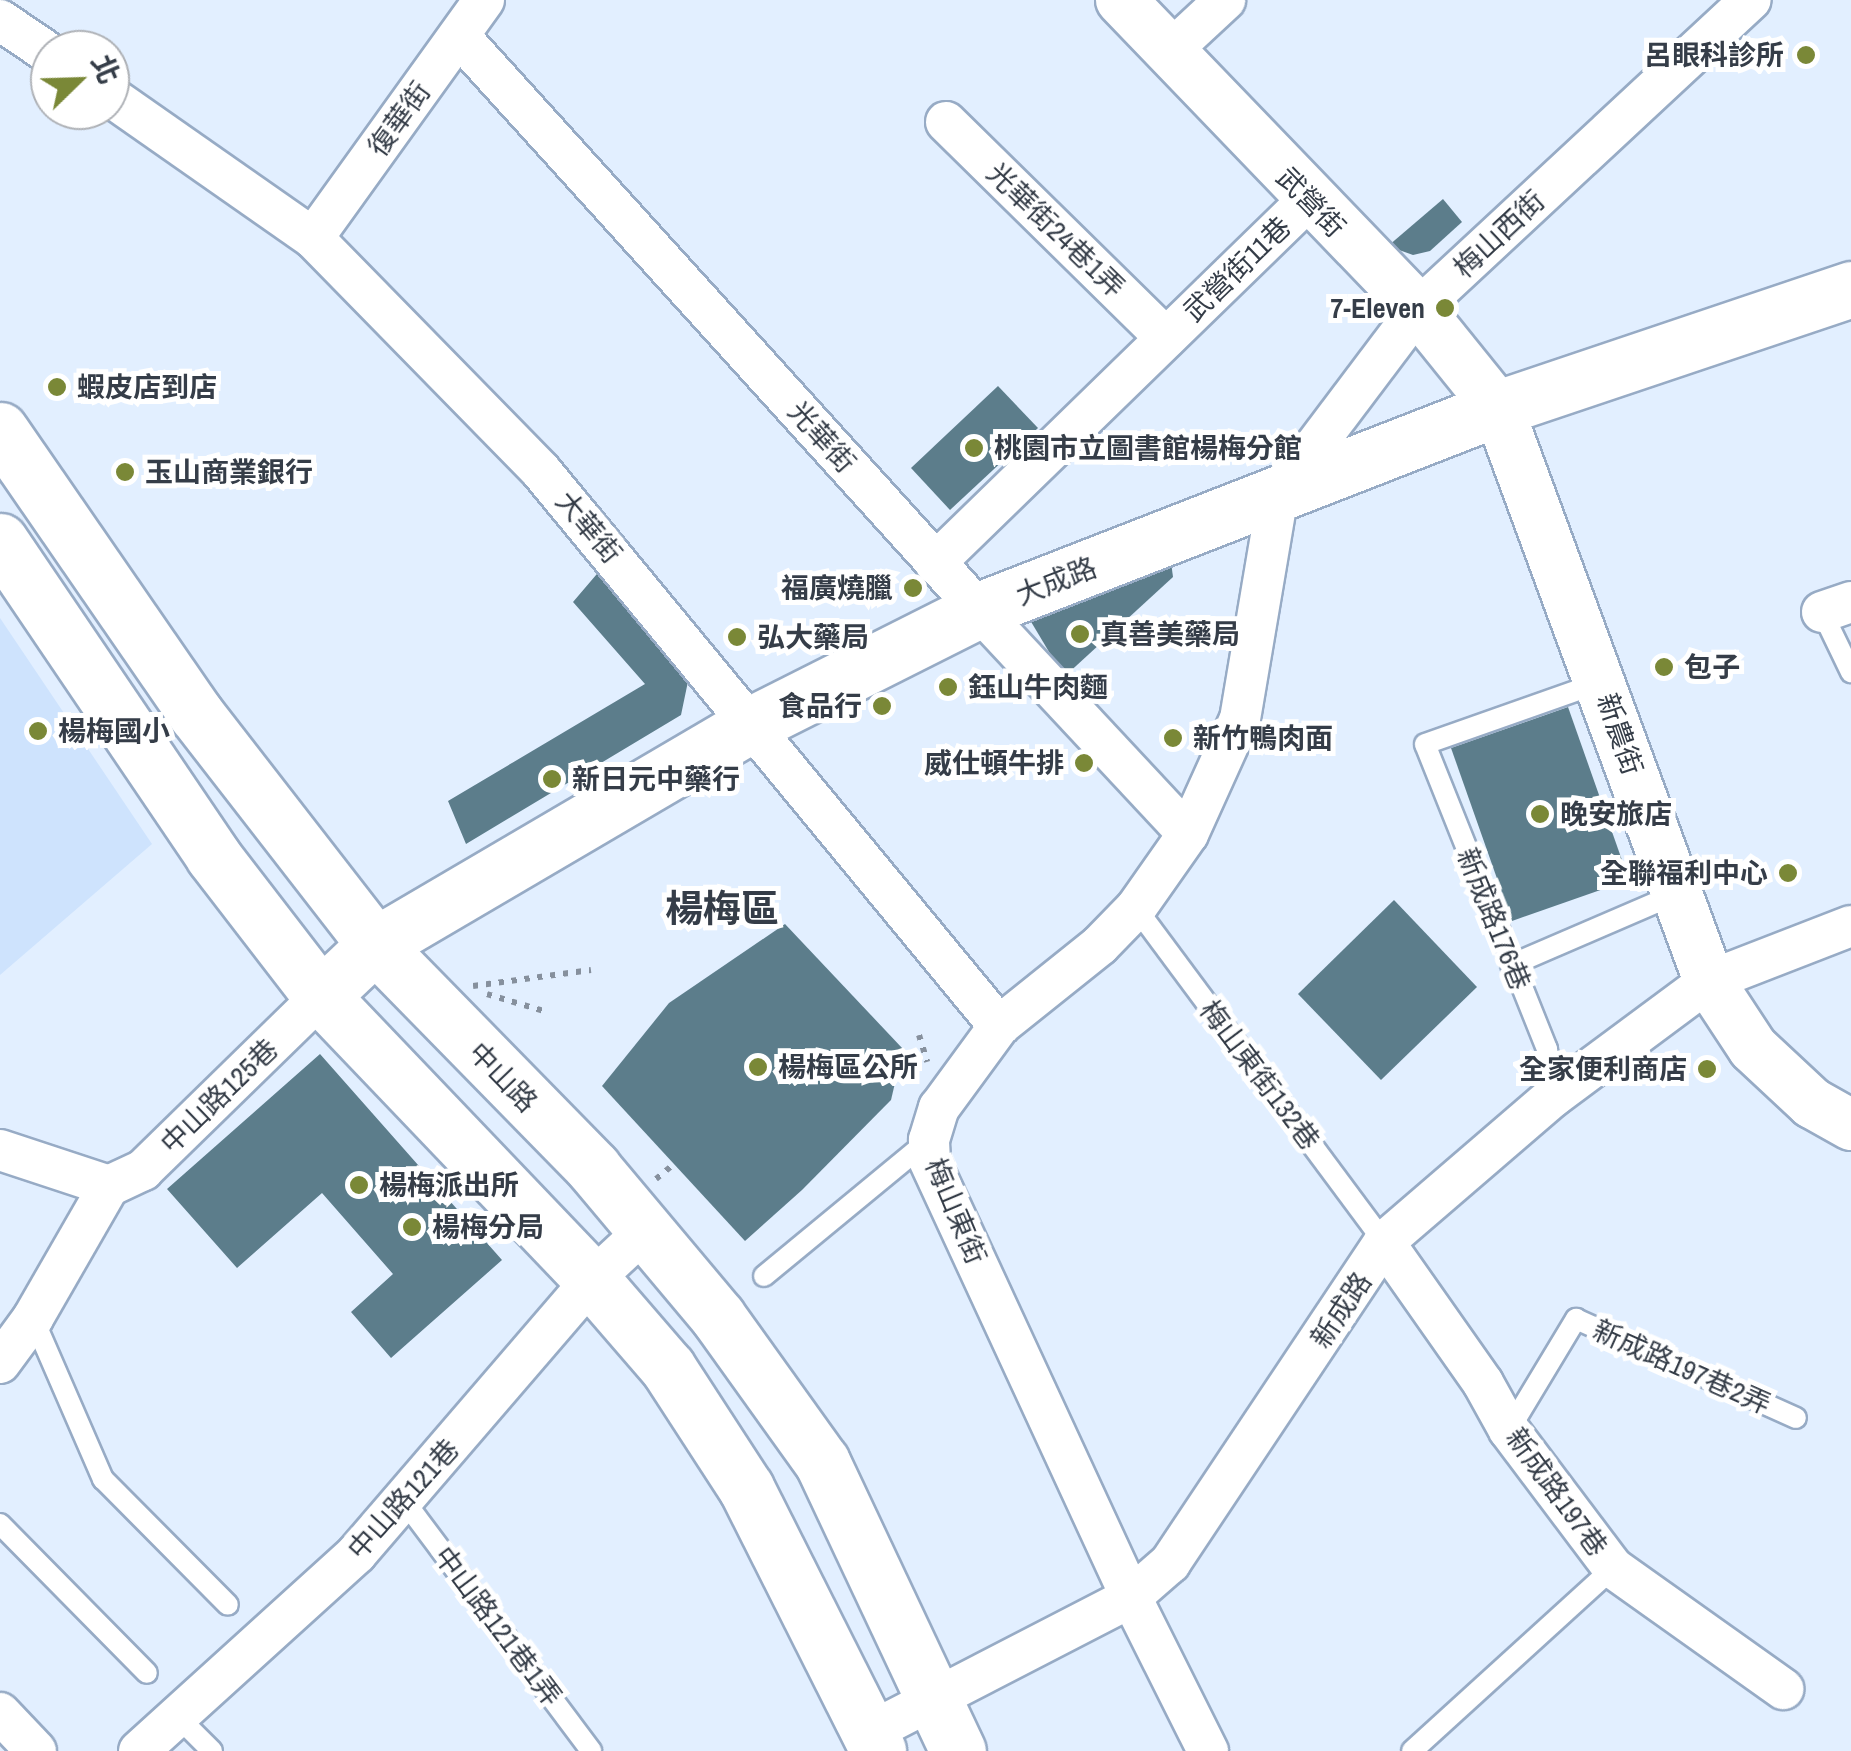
<!DOCTYPE html>
<html>
<head>
<meta charset="utf-8">
<style>
	body { margin:0 }
	#map { position:relative; width:1851px; height:1751px; overflow:hidden; background:#e2efff; font-family:"Archivo Narrow","Noto Sans TC",sans-serif }
	div>[style] { position:absolute }
	[style*='--x'] { left:calc(var(--x)*1px); top:calc(var(--y)*1px); width:calc(var(--w)*1px); rotate:calc(var(--a)*1deg) }
	.built>* { inset:0; background:#cee3fd }
	.building>* { inset:0; background:#5c7d8b }
	.path>* { height:6px; margin-top:-3px; transform-origin:0; background:repeating-linear-gradient(90deg,#86909d 0 5px,transparent 0 13px) }
	.roads { filter:drop-shadow(2px 0 #97abc5) drop-shadow(-2px 0 #97abc5) drop-shadow(0 2px #97abc5) drop-shadow(0 -2px #97abc5) }
	.service>* { height:20px; margin:-10px; padding:0 10px; transform-origin:10px; border-radius:10px; background:#fff }
	.minor>* { height:40px; margin:-20px; padding:0 20px; transform-origin:20px; border-radius:20px; background:#fff }
	.tertiary>* { height:50px; margin:-25px; padding:0 25px; transform-origin:25px; border-radius:25px; background:#fff }
	.secondary>* { height:55px; margin:-27.5px; padding:0 27.5px; transform-origin:27.5px; border-radius:27.5px; background:#fff }
	.primary>* { height:55px; margin:-27.5px; padding:0 27.5px; transform-origin:27.5px; border-radius:27.5px; background:#fff }
	.dots>* { width:28px; height:28px; translate:-50% -50%; box-sizing:border-box; border:5px solid #fff; border-radius:50% }
	span { translate:-50% -50%; white-space:nowrap; text-align:center; line-height:1.15; -webkit-text-stroke:10px #fff; paint-order:stroke }
	.poi-label { font-size:28px; color:#353d48; font-weight:700 }
	.right { translate:-100% -50%; text-align:right }
	.left { translate:0 -50%; text-align:left }
	.street-label { font-size:28px; color:#353d48 }
	.district-label { font-size:38px; color:#353d48; font-weight:700 }
	.north { position:absolute; left:30px; top:30px; width:100px; height:100px; box-sizing:border-box; background:#fff; border:2px solid #aeb1b6; border-radius:50%; rotate:67deg; font-size:28px; font-weight:700; line-height:40px; text-align:center; color:#353d48 }
	.north::after { content:''; display:block; margin:auto; width:35px; height:45px; background:#7a8837; clip-path:polygon(50% 0,100% 100%,50% 72%,0 100%) }
</style>
</head>
<body>
<div id="map">
	<div class="built">
		<div style="clip-path:polygon(0 618px,152px 844px,0 975px)"></div>
	</div>
	<div class="building">
		<div style="clip-path:polygon(1443px 199px,1462px 222px,1430px 251px,1413px 255px,1388px 246px)"></div>
		<div style="clip-path:polygon(998px 386px,1038px 428px,950px 510px,911px 468px)"></div>
		<div style="clip-path:polygon(1171px 562px,1173px 577px,1064px 677px,1030px 620px,1042px 608px)"></div>
		<div style="clip-path:polygon(602px 568px,691px 667px,681px 715px,466px 844px,448px 801px,645px 684px,573px 602px)"></div>
		<div style="clip-path:polygon(1568px 707px,1629px 880px,1512px 921px,1451px 748px)"></div>
		<div style="clip-path:polygon(1394px 900px,1477px 987px,1381px 1080px,1298px 994px)"></div>
		<div style="clip-path:polygon(785px 924px,903px 1049px,891px 1100px,802px 1190px,745px 1241px,602px 1086px,669px 1003px)"></div>
		<div style="clip-path:polygon(320px 1054px,502px 1260px,391px 1358px,351px 1312px,393px 1274px,322px 1193px,237px 1268px,167px 1189px)"></div>
	</div>
	<div class="path">
		<div style="--x:473;--y:986;--w:119;--a:-7.7"></div>
		<div style="--x:487;--y:994;--w:59;--a:16.6"></div>
		<div style="--x:919;--y:1035;--w:28;--a:73"></div>
		<div style="--x:656;--y:1179;--w:23;--a:-40"></div>
	</div>
	<div class="roads">
		<div class="service">
			<div style="--x:1822;--y:612;--w:67;--a:64.2"></div>
			<div style="--x:1136;--y:908;--w:416;--a:53.4"></div>
			<div style="--x:1511;--y:965;--w:180;--a:-23.3"></div>
			<div style="--x:1554;--y:1096;--w:48;--a:-98.5"></div>
			<div style="--x:1547;--y:1049;--w:328;--a:-111.8"></div>
			<div style="--x:1425;--y:744;--w:183;--a:-19.4"></div>
			<div style="--x:764;--y:1276;--w:214;--a:-39.5"></div>
			<div style="--x:33;--y:1318;--w:176;--a:66.5"></div>
			<div style="--x:103;--y:1479;--w:177;--a:45.2"></div>
			<div style="--x:1509;--y:1430;--w:130;--a:-58.9"></div>
			<div style="--x:1576;--y:1319;--w:241;--a:24.2"></div>
			<div style="--x:405;--y:1502;--w:311;--a:53.2"></div>
			<div style="--x:0;--y:1524;--w:209;--a:45.4"></div>
			<div style="--x:178;--y:1717;--w:48;--a:45"></div>
			<div style="--x:1412;--y:1751;--w:272;--a:-42.3"></div>
		</div>
		<div class="minor">
			<div style="--x:0;--y:20;--w:60;--a:34.2"></div>
			<div style="--x:459;--y:36;--w:775;--a:47.83"></div>
			<div style="--x:979;--y:610;--w:306;--a:47"></div>
			<div style="--x:1168;--y:53;--w:78;--a:-42.9"></div>
			<div style="--x:110;--y:96;--w:248;--a:35"></div>
			<div style="--x:313;--y:238;--w:326;--a:45.6"></div>
			<div style="--x:541;--y:471;--w:720;--a:50.47"></div>
			<div style="--x:946;--y:122;--w:308;--a:44.5"></div>
			<div style="--x:313;--y:238;--w:293;--a:-54.3"></div>
			<div style="--x:935;--y:563;--w:520;--a:-44.22"></div>
			<div style="--x:1822;--y:612;--w:31;--a:-19"></div>
			<div style="--x:0;--y:1150;--w:115;--a:18.3"></div>
			<div style="--x:109;--y:1186;--w:38;--a:-25"></div>
			<div style="--x:143;--y:1170;--w:249;--a:-44.3"></div>
			<div style="--x:1384;--y:1242;--w:172;--a:54.9"></div>
			<div style="--x:1483;--y:1383;--w:54;--a:61"></div>
			<div style="--x:1509;--y:1430;--w:173;--a:53"></div>
			<div style="--x:1613;--y:1568;--w:209;--a:35.4"></div>
			<div style="--x:0;--y:1363;--w:56;--a:-53.7"></div>
			<div style="--x:33;--y:1318;--w:152;--a:-60.1"></div>
			<div style="--x:0;--y:1713;--w:52;--a:46.5"></div>
			<div style="--x:870;--y:1732;--w:294;--a:-27.3"></div>
			<div style="--x:1131;--y:1597;--w:52;--a:-41.1"></div>
			<div style="--x:1170;--y:1563;--w:386;--a:-56.3"></div>
			<div style="--x:1384;--y:1242;--w:224;--a:-40.7"></div>
			<div style="--x:1554;--y:1096;--w:193;--a:-36.6"></div>
			<div style="--x:1709;--y:981;--w:152;--a:-21.2"></div>
			<div style="--x:139;--y:1751;--w:294;--a:-42.2"></div>
			<div style="--x:357;--y:1553;--w:360;--a:-49.3"></div>
			<div style="--x:592;--y:1280;--w:76;--a:-42.9"></div>
			<div style="--x:1208;--y:1751;--w:172;--a:-116.6"></div>
			<div style="--x:1131;--y:1597;--w:480;--a:-114.8"></div>
			<div style="--x:930;--y:1161;--w:21;--a:-93"></div>
			<div style="--x:929;--y:1140;--w:34;--a:-73"></div>
			<div style="--x:939;--y:1108;--w:102;--a:-53.8"></div>
			<div style="--x:999;--y:1026;--w:129;--a:-38.7"></div>
			<div style="--x:1100;--y:945;--w:52;--a:-45.8"></div>
			<div style="--x:1136;--y:908;--w:90;--a:-54.9"></div>
			<div style="--x:1188;--y:834;--w:126;--a:-65.7"></div>
			<div style="--x:1240;--y:719;--w:227;--a:-80.4"></div>
			<div style="--x:1278;--y:495;--w:233;--a:-53"></div>
			<div style="--x:1418;--y:309;--w:454;--a:-42.9"></div>
		</div>
		<div class="tertiary">
			<div style="--x:1121;--y:0;--w:429;--a:46.1"></div>
			<div style="--x:1418;--y:309;--w:127;--a:51.1"></div>
			<div style="--x:1498;--y:408;--w:611;--a:69.78"></div>
			<div style="--x:1709;--y:981;--w:80;--a:56.7"></div>
			<div style="--x:1753;--y:1048;--w:81;--a:43"></div>
			<div style="--x:1812;--y:1103;--w:45;--a:29.4"></div>
		</div>
		<div class="secondary">
			<div style="--x:321;--y:996;--w:74;--a:-43.4"></div>
			<div style="--x:375;--y:945;--w:439;--a:-30.4"></div>
			<div style="--x:754;--y:723;--w:252;--a:-26.7"></div>
			<div style="--x:979;--y:610;--w:557;--a:-21.27"></div>
			<div style="--x:1498;--y:408;--w:373;--a:-18.6"></div>
		</div>
		<div class="primary">
			<div style="--x:0;--y:430;--w:345;--a:55.4"></div>
			<div style="--x:196;--y:714;--w:292;--a:52.2"></div>
			<div style="--x:375;--y:945;--w:312;--a:45.6"></div>
			<div style="--x:593;--y:1168;--w:194;--a:50"></div>
			<div style="--x:718;--y:1317;--w:178;--a:54.4"></div>
			<div style="--x:822;--y:1462;--w:319;--a:64.8"></div>
			<div style="--x:0;--y:541;--w:380;--a:55.9"></div>
			<div style="--x:213;--y:856;--w:177;--a:52.4"></div>
			<div style="--x:321;--y:996;--w:393;--a:46.3"></div>
			<div style="--x:592;--y:1280;--w:116;--a:49.2"></div>
			<div style="--x:668;--y:1368;--w:143;--a:57"></div>
			<div style="--x:746;--y:1488;--w:294;--a:63.3"></div>
		</div>
	</div>
	<div class="dots">
		<div style="left:1806px;top:55px;background:#7a8837"></div>
		<div style="left:1445px;top:308px;background:#7a8837"></div>
		<div style="left:57px;top:387px;background:#7a8837"></div>
		<div style="left:974px;top:448px;background:#7a8837"></div>
		<div style="left:125px;top:472px;background:#7a8837"></div>
		<div style="left:913px;top:588px;background:#7a8837"></div>
		<div style="left:1080px;top:634px;background:#7a8837"></div>
		<div style="left:737px;top:637px;background:#7a8837"></div>
		<div style="left:1664px;top:667px;background:#7a8837"></div>
		<div style="left:948px;top:687px;background:#7a8837"></div>
		<div style="left:882px;top:706px;background:#7a8837"></div>
		<div style="left:38px;top:731px;background:#7a8837"></div>
		<div style="left:1173px;top:738px;background:#7a8837"></div>
		<div style="left:1084px;top:763px;background:#7a8837"></div>
		<div style="left:552px;top:779px;background:#7a8837"></div>
		<div style="left:1540px;top:814px;background:#7a8837"></div>
		<div style="left:1788px;top:873px;background:#7a8837"></div>
		<div style="left:758px;top:1067px;background:#7a8837"></div>
		<div style="left:1707px;top:1069px;background:#7a8837"></div>
		<div style="left:359px;top:1185px;background:#7a8837"></div>
		<div style="left:412px;top:1227px;background:#7a8837"></div>
	</div>
	<div class="poi-label">
		<span class="right" style="left:1784px;top:55px">呂眼科診所</span>
		<span class="right" style="left:1425px;top:308px">7-Eleven</span>
		<span class="left" style="left:77px;top:387px">蝦皮店到店</span>
		<span class="left" style="left:994px;top:448px">桃園市立圖書館楊梅分館</span>
		<span class="left" style="left:145px;top:472px">玉山商業銀行</span>
		<span class="right" style="left:893px;top:588px">福廣燒臘</span>
		<span class="left" style="left:1100px;top:634px">真善美藥局</span>
		<span class="left" style="left:757px;top:637px">弘大藥局</span>
		<span class="left" style="left:1684px;top:667px">包子</span>
		<span class="left" style="left:968px;top:687px">鈺山牛肉麵</span>
		<span class="right" style="left:862px;top:706px">食品行</span>
		<span class="left" style="left:58px;top:731px">楊梅國小</span>
		<span class="left" style="left:1193px;top:738px">新竹鴨肉面</span>
		<span class="right" style="left:1064px;top:763px">威仕頓牛排</span>
		<span class="left" style="left:572px;top:779px">新日元中藥行</span>
		<span class="left" style="left:1560px;top:814px">晚安旅店</span>
		<span class="right" style="left:1768px;top:873px">全聯福利中心</span>
		<span class="left" style="left:778px;top:1067px">楊梅區公所</span>
		<span class="right" style="left:1687px;top:1069px">全家便利商店</span>
		<span class="left" style="left:379px;top:1185px">楊梅派出所</span>
		<span class="left" style="left:432px;top:1227px">楊梅分局</span>
	</div>
	<div class="street-label">
		<span style="left:399px;top:119px;rotate:-54deg">復華街</span>
		<span style="left:1311px;top:202px;rotate:46deg">武營街</span>
		<span style="left:1056px;top:230px;rotate:44deg">光華街24巷1弄</span>
		<span style="left:1499px;top:234px;rotate:-43deg">梅山西街</span>
		<span style="left:1237px;top:269px;rotate:-44deg">武營街11巷</span>
		<span style="left:822px;top:437px;rotate:48deg">光華街</span>
		<span style="left:589px;top:527px;rotate:50deg">大華街</span>
		<span style="left:1056px;top:581px;rotate:-21deg">大成路</span>
		<span style="left:1620px;top:734px;rotate:71deg">新農街</span>
		<span style="left:1494px;top:919px;rotate:68deg">新成路176巷</span>
		<span style="left:1260px;top:1075px;rotate:53deg">梅山東街132巷</span>
		<span style="left:503px;top:1077px;rotate:46deg">中山路</span>
		<span style="left:219px;top:1096px;rotate:-44deg">中山路125巷</span>
		<span style="left:956px;top:1211px;rotate:67deg">梅山東街</span>
		<span style="left:1341px;top:1310px;rotate:-56deg">新成路</span>
		<span style="left:1682px;top:1367px;rotate:24deg">新成路197巷2弄</span>
		<span style="left:1557px;top:1492px;rotate:54deg">新成路197巷</span>
		<span style="left:403px;top:1499px;rotate:-48deg">中山路121巷</span>
		<span style="left:498px;top:1626px;rotate:53deg">中山路121巷1弄</span>
	</div>
	<div class="district-label">
		<span style="left:722px;top:909px">楊梅區</span>
	</div>
	<div class="north">北</div>
</div>
</body>
</html>
